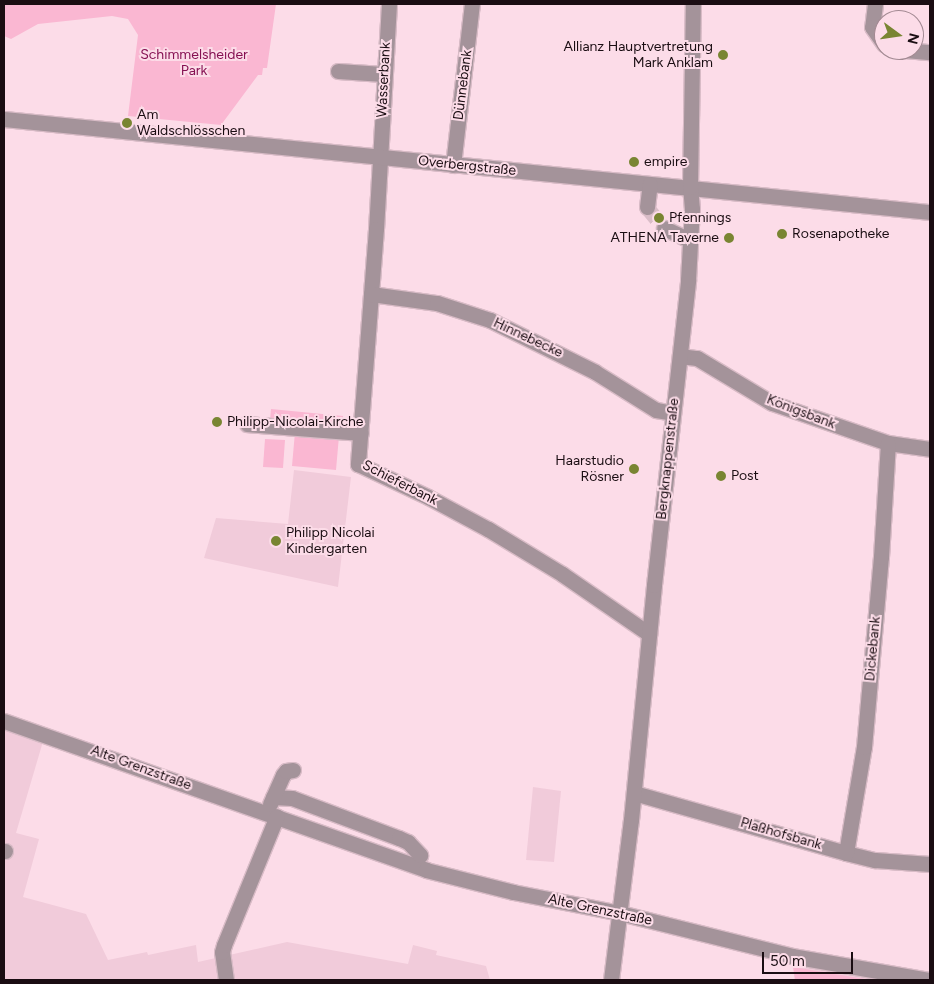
<!DOCTYPE html>
<html>
<head>
<meta charset="utf-8">
<style>
	body { margin:0 }
	#map { position:relative; width:934px; height:984px; overflow:hidden; background:#fcdce8; font-family:Figtree,sans-serif }
	div>[style] { position:absolute }
	[style*='--x'] { left:calc(var(--x)*1px); top:calc(var(--y)*1px); width:calc(var(--w)*1px); rotate:calc(var(--a)*1deg) }
	.built>* { inset:0; background:#f1cbda }
	.green>* { inset:0; background:#fab7d2 }
	.minor-tunnel>* { height:15px; margin-top:-7.5px; transform-origin:0; background:repeating-linear-gradient(90deg,#dabdc8 0 15px,transparent 0 23px) }
	.roads { filter:drop-shadow(1px 0 #d8bbc6) drop-shadow(-1px 0 #d8bbc6) drop-shadow(0 1px #d8bbc6) drop-shadow(0 -1px #d8bbc6) }
	.minor>* { height:15px; margin:-7.5px; padding:0 7.5px; transform-origin:7.5px; border-radius:7.5px; background:#a4939a }
	.dots>* { width:14px; height:14px; translate:-50% -50%; box-sizing:border-box; border:2px solid #fcdce8; border-radius:50% }
	span { translate:-50% -50%; white-space:nowrap; text-align:center; line-height:1.15; -webkit-text-stroke:4px #fcdce8; paint-order:stroke }
	.poi-label { font-size:14px; color:#1a0d12 }
	.right { translate:-100% -50%; text-align:right }
	.left { translate:0 -50%; text-align:left }
	.park-label { font-size:14px; color:#861153 }
	.street-label { font-size:14px; color:#1a0d12 }
	.frame { position:absolute; inset:0; border:5px solid #1a0d12; pointer-events:none }
	.north { position:absolute; left:874px; top:10px; width:50px; height:50px; box-sizing:border-box; background:#fcdce8; border:1px solid #a28992; border-radius:50%; rotate:104deg; font-size:14px; font-weight:700; line-height:20px; text-align:center; color:#1a0d12 }
	.north::after { content:''; display:block; margin:auto; width:18px; height:22px; background:#798532; clip-path:polygon(50% 0,100% 100%,50% 72%,0 100%) }
	.scale { position:absolute; left:762px; top:952px; width:91px; height:22px; box-sizing:border-box; border:2px solid #1a0d12; border-top:0; padding-left:6px; font-size:15px; line-height:18px; white-space:nowrap; color:#1a0d12; -webkit-text-stroke:4px #fcdce8; paint-order:stroke }
</style>
</head>
<body>
<div id="map">
	<div class="built">
		<div style="clip-path:polygon(294px 470px,351px 477px,338px 587px,204px 558px,216px 518px,288px 524px)"></div>
		<div style="clip-path:polygon(4px 725px,44px 738px,16px 833px,39px 839px,23px 897px,86px 914px,108px 960px,147px 952px,148px 955px,196px 945px,198px 962px,287px 942px,408px 964px,413px 945px,437px 951px,436px 955px,486px 966px,490px 980px,4px 980px)"></div>
		<div style="clip-path:polygon(533px 787px,561px 791px,554px 862px,526px 860px)"></div>
		<div style="clip-path:polygon(793px 961px,921px 980px,795px 980px)"></div>
	</div>
	<div class="green">
		<div style="clip-path:polygon(4px 4px,276px 4px,267px 68px,263px 68px,262px 75px,258px 75px,221px 125px,128px 116px,138px 35px,128px 19px,112px 16px,38px 24px,11px 39px,4px 36px)"></div>
		<div style="clip-path:polygon(271px 409px,343px 416px,342px 428px,270px 421px)"></div>
		<div style="clip-path:polygon(295px 432px,339px 436px,336px 470px,292px 466px)"></div>
		<div style="clip-path:polygon(265px 439px,285px 440px,283px 468px,263px 467px)"></div>
		<div style="clip-path:polygon(793px 967px,870px 980px,795px 980px)"></div>
	</div>
	<div class="minor-tunnel">
		<div style="--x:647;--y:207;--w:27;--a:51"></div>
	</div>
	<div class="roads">
		<div class="minor">
			<div style="--x:389;--y:4;--w:225;--a:93.3"></div>
			<div style="--x:376;--y:229;--w:236;--a:94.4"></div>
			<div style="--x:358;--y:464;--w:77;--a:25.2"></div>
			<div style="--x:428;--y:497;--w:68;--a:28.1"></div>
			<div style="--x:488;--y:529;--w:87;--a:31.3"></div>
			<div style="--x:562;--y:574;--w:106;--a:34.6"></div>
			<div style="--x:875;--y:4;--w:23;--a:97"></div>
			<div style="--x:872;--y:27;--w:21;--a:55"></div>
			<div style="--x:905;--y:50;--w:25;--a:5"></div>
			<div style="--x:338;--y:71;--w:45;--a:3.8"></div>
			<div style="--x:4;--y:119;--w:931;--a:5.74"></div>
			<div style="--x:453;--y:165;--w:162;--a:-83.3"></div>
			<div style="--x:647;--y:207;--w:23;--a:-83"></div>
			<div style="--x:664;--y:228;--w:29;--a:25"></div>
			<div style="--x:371;--y:294;--w:67;--a:7.8"></div>
			<div style="--x:437;--y:303;--w:56;--a:17.8"></div>
			<div style="--x:490;--y:320;--w:117;--a:26.3"></div>
			<div style="--x:595;--y:372;--w:72;--a:31.9"></div>
			<div style="--x:656;--y:410;--w:17;--a:10"></div>
			<div style="--x:680;--y:356;--w:17;--a:7"></div>
			<div style="--x:697;--y:358;--w:87;--a:31"></div>
			<div style="--x:772;--y:403;--w:123;--a:19"></div>
			<div style="--x:888;--y:443;--w:42;--a:8.1"></div>
			<div style="--x:247;--y:424;--w:114;--a:4.5"></div>
			<div style="--x:4;--y:721;--w:448;--a:19.4"></div>
			<div style="--x:426;--y:870;--w:90;--a:14.2"></div>
			<div style="--x:513;--y:892;--w:109;--a:11.1"></div>
			<div style="--x:620;--y:913;--w:177;--a:14"></div>
			<div style="--x:792;--y:956;--w:140;--a:9.9"></div>
			<div style="--x:634;--y:793;--w:220;--a:15.8"></div>
			<div style="--x:846;--y:853;--w:30;--a:14"></div>
			<div style="--x:875;--y:860;--w:55;--a:4.2"></div>
			<div style="--x:273;--y:797;--w:19;--a:3"></div>
			<div style="--x:292;--y:798;--w:114;--a:20.5"></div>
			<div style="--x:399;--y:838;--w:10;--a:24"></div>
			<div style="--x:408;--y:842;--w:18;--a:47"></div>
			<div style="--x:270;--y:804;--w:32;--a:-66"></div>
			<div style="--x:283;--y:775;--w:5;--a:-53"></div>
			<div style="--x:286;--y:771;--w:7;--a:-8"></div>
			<div style="--x:4;--y:851;--w:1;--a:0"></div>
			<div style="--x:846;--y:853;--w:108;--a:-80.4"></div>
			<div style="--x:864;--y:747;--w:191;--a:-84.9"></div>
			<div style="--x:881;--y:557;--w:114;--a:-86.5"></div>
			<div style="--x:226;--y:980;--w:28;--a:-98"></div>
			<div style="--x:222;--y:952;--w:7;--a:-74"></div>
			<div style="--x:224;--y:945;--w:139;--a:-67.7"></div>
			<div style="--x:611;--y:980;--w:161;--a:-82.9"></div>
			<div style="--x:631;--y:820;--w:236;--a:-84.4"></div>
			<div style="--x:654;--y:585;--w:307;--a:-83.6"></div>
			<div style="--x:688;--y:280;--w:71;--a:-86.8"></div>
			<div style="--x:692;--y:209;--w:22;--a:-95"></div>
			<div style="--x:690;--y:187;--w:183;--a:-89.1"></div>
		</div>
	</div>
	<div class="dots">
		<div style="left:723px;top:55px;background:#798532"></div>
		<div style="left:127px;top:123px;background:#798532"></div>
		<div style="left:634px;top:162px;background:#798532"></div>
		<div style="left:659px;top:218px;background:#798532"></div>
		<div style="left:782px;top:234px;background:#798532"></div>
		<div style="left:729px;top:238px;background:#798532"></div>
		<div style="left:217px;top:422px;background:#798532"></div>
		<div style="left:634px;top:469px;background:#798532"></div>
		<div style="left:721px;top:476px;background:#798532"></div>
		<div style="left:276px;top:541px;background:#798532"></div>
	</div>
	<div class="poi-label">
		<span class="right" style="left:713px;top:55px">Allianz Hauptvertretung<br>Mark Anklam</span>
		<span class="left" style="left:137px;top:123px">Am<br>Waldschlösschen</span>
		<span class="left" style="left:644px;top:162px">empire</span>
		<span class="left" style="left:669px;top:218px">Pfennings</span>
		<span class="left" style="left:792px;top:234px">Rosenapotheke</span>
		<span class="right" style="left:719px;top:238px">ATHENA Taverne</span>
		<span class="left" style="left:227px;top:422px">Philipp-Nicolai-Kirche</span>
		<span class="right" style="left:624px;top:469px">Haarstudio<br>Rösner</span>
		<span class="left" style="left:731px;top:476px">Post</span>
		<span class="left" style="left:286px;top:541px">Philipp Nicolai<br>Kindergarten</span>
	</div>
	<div class="park-label">
		<span style="left:194px;top:63px">Schimmelsheider<br>Park</span>
	</div>
	<div class="street-label">
		<span style="left:384px;top:80px;rotate:-87deg">Wasserbank</span>
		<span style="left:463px;top:85px;rotate:-83deg">Dünnebank</span>
		<span style="left:467px;top:166px;rotate:6deg">Overbergstraße</span>
		<span style="left:528px;top:338px;rotate:25deg">Hinnebecke</span>
		<span style="left:801px;top:412px;rotate:21deg">Königsbank</span>
		<span style="left:668px;top:459px;rotate:-84deg">Bergknappenstraße</span>
		<span style="left:400px;top:483px;rotate:27deg">Schieferbank</span>
		<span style="left:873px;top:649px;rotate:-85deg">Dickebank</span>
		<span style="left:141px;top:768px;rotate:20deg">Alte Grenzstraße</span>
		<span style="left:781px;top:834px;rotate:16deg">Plaßhofsbank</span>
		<span style="left:600px;top:910px;rotate:12deg">Alte Grenzstraße</span>
	</div>
	<div class="frame"></div>
	<div class="north">N</div>
	<div class="scale">50 m</div>
</div>
</body>
</html>
